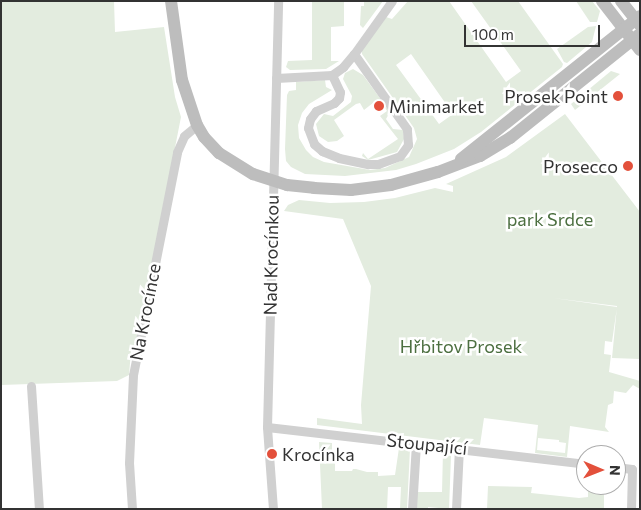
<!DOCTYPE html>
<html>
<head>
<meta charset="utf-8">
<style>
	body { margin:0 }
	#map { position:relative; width:641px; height:510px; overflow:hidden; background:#fff; font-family:Commissioner,sans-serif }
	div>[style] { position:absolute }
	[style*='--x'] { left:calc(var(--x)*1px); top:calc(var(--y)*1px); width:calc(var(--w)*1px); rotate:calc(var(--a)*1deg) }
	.green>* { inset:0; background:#e3ecdf }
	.street>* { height:9px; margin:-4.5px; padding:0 4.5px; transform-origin:4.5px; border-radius:4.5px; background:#d0d0d0 }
	.secondary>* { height:12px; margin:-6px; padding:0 6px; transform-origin:6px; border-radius:6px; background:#bdbdbd }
	.dots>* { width:14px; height:14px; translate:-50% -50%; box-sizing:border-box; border:2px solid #fff; border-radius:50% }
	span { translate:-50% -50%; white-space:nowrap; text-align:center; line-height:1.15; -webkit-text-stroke:5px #fff; paint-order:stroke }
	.poi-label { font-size:18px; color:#333 }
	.right { translate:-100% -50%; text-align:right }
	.left { translate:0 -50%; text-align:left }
	.park-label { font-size:18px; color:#4c6f40 }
	.street-label { font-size:18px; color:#333 }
	.frame { position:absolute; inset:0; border:2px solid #333; pointer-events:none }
	.north { position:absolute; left:576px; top:445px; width:50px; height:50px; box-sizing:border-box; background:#fff; border:1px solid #adadad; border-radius:50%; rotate:91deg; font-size:14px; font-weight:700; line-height:20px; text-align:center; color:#333 }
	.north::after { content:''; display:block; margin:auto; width:18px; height:22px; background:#e3503b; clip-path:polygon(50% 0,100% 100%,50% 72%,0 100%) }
	.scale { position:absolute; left:464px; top:25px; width:136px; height:22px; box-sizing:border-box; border:2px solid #333; border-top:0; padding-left:6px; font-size:15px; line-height:18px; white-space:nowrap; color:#333; -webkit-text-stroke:4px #fff; paint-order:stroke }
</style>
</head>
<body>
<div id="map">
	<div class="green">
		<div style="clip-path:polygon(1px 1px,114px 1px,115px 32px,164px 27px,175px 97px,181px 117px,135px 351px,131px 351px,129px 375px,117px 381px,1px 385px)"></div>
		<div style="clip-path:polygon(312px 1px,344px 1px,344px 26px,331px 27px,331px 61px,339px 61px,326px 69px,290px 70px,286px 67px,288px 61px,312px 60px)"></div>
		<div style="clip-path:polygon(364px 1px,383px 1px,363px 28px,360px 25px,361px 6px,364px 6px)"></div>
		<div style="clip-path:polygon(evenodd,408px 1px,449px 1px,506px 82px,521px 71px,471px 1px,518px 1px,563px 64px,562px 67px,481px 132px,454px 149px,416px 164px,396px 170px,345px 176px,305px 174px,291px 167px,286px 161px,285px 149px,287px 95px,289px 91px,296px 90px,296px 82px,325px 80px,326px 87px,332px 90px,309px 104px,302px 113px,298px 125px,299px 138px,306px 150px,313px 157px,324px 162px,370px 170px,385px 168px,409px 157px,417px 139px,414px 128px,362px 54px,362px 50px,383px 19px,386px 17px,392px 19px,408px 1px,411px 54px,453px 114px,439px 124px,396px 65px,411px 54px)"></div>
		<div style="clip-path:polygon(576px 1px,592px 1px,600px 11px,597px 22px,590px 22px)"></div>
		<div style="clip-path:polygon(596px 26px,592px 42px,567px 63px,564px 62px,557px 49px,588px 27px)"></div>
		<div style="clip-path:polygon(353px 69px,363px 75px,382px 101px,381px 102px,378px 99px,364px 110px,360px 103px,356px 104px,334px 120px,344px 136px,337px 141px,328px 142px,319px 136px,316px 124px,324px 114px,333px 116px,351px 102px,352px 96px,343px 79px,345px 73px)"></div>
		<div style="clip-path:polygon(611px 71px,620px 74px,575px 110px,571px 104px)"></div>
		<div style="clip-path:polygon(384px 104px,390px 112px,386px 119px,393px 129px,403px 130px,404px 139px,397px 152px,368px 160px,362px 156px,363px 153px,368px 159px,398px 139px,380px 116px,387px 111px,383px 105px)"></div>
		<div style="clip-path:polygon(evenodd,565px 114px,640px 212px,640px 359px,612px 358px,617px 306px,553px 298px,617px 307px,612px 342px,605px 341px,604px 354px,611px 355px,609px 372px,640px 381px,640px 389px,633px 385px,626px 393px,614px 391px,613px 403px,608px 405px,605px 427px,609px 432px,570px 426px,567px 457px,535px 453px,538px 425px,484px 418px,480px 445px,317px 425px,317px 418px,362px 424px,361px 405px,371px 286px,343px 219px,284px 211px,288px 205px,299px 200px,330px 203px,364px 202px,395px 198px,435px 188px,453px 192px,453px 186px,446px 184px,506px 157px,565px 114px,538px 438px,559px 440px,559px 442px,566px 443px,565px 453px,537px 450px,538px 438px)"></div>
		<div style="clip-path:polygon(319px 442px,332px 443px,332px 460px,335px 460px,335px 471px,352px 471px,353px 469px,356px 469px,367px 472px,378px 472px,378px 476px,395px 475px,399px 448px,410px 449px,407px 509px,400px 509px,401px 487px,388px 487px,387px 509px,322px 509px)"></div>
		<div style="clip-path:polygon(443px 451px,451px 456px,449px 509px,428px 507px,428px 509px,417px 509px,417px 492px,442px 492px)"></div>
		<div style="clip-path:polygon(588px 485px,604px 485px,604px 509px,487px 509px,488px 486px,532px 487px,531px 493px,579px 498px,588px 497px)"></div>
	</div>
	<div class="street">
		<div style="--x:332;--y:75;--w:19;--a:65"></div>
		<div style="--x:340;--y:92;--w:6;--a:99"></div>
		<div style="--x:339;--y:98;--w:7;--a:135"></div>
		<div style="--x:334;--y:103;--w:20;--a:156"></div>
		<div style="--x:316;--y:111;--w:10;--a:127"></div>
		<div style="--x:310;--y:119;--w:9;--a:103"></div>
		<div style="--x:308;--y:128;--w:17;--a:69"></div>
		<div style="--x:314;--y:144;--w:11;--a:41"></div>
		<div style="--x:322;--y:151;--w:18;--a:22"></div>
		<div style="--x:339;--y:158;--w:30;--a:12"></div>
		<div style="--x:368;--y:164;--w:10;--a:0"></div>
		<div style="--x:378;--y:164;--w:23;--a:-20"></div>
		<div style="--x:400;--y:156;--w:14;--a:-54"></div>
		<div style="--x:408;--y:145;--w:16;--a:-94"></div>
		<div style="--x:407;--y:129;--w:92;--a:-125.2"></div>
		<div style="--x:276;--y:78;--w:56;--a:-3.1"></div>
		<div style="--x:332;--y:75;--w:14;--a:-36"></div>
		<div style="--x:343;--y:67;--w:17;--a:-50"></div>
		<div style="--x:354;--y:54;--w:65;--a:-54.4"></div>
		<div style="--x:31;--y:386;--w:123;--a:86.3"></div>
		<div style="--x:267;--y:427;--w:321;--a:6.6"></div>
		<div style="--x:616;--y:467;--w:16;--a:7"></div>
		<div style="--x:632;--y:469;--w:40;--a:91.4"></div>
		<div style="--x:132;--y:509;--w:46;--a:-93.7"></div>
		<div style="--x:129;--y:463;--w:88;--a:-87.4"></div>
		<div style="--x:133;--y:375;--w:227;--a:-78.8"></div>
		<div style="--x:177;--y:152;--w:17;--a:-66"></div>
		<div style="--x:184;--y:136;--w:17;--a:-40"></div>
		<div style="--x:273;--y:509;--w:82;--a:-94.2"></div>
		<div style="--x:267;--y:427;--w:426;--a:-88.5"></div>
		<div style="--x:412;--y:509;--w:66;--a:-86.5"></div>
		<div style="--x:456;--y:509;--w:62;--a:-87.2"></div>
	</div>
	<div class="secondary">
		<div style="--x:171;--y:1;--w:80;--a:82.1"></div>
		<div style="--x:182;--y:80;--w:47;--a:71.6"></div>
		<div style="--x:197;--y:125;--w:14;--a:60"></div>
		<div style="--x:204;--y:137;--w:22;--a:47"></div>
		<div style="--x:219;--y:153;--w:40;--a:32"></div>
		<div style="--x:253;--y:174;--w:36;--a:18"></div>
		<div style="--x:287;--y:185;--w:27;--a:6"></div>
		<div style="--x:314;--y:188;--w:37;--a:3"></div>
		<div style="--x:351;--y:190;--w:40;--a:-7.1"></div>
		<div style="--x:391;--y:185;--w:49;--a:-15.5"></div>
		<div style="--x:438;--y:172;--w:45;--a:-20.9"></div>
		<div style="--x:480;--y:156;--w:35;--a:-31"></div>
		<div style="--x:510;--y:138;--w:166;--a:-38.7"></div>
		<div style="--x:602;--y:1;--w:62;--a:52.2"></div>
		<div style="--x:621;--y:1;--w:31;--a:52"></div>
		<div style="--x:461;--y:159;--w:229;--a:-38.6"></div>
	</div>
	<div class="dots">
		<div style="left:618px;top:96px;background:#e3503b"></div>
		<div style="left:379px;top:106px;background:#e3503b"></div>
		<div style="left:628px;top:166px;background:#e3503b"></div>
		<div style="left:272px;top:454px;background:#e3503b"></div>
	</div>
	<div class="poi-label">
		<span class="right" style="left:608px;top:96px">Prosek Point</span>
		<span class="left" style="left:389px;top:106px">Minimarket</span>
		<span class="right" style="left:618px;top:166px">Prosecco</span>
		<span class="left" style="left:282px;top:454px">Krocínka</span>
	</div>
	<div class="park-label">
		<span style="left:550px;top:219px">park Srdce</span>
		<span style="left:461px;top:346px">Hřbitov Prosek</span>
	</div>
	<div class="street-label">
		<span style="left:271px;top:255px;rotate:-89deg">Nad Krocínkou</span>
		<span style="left:145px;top:312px;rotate:-79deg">Na Krocínce</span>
		<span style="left:427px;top:444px;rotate:6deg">Stoupající</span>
	</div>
	<div class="frame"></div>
	<div class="north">N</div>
	<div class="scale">100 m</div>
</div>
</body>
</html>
